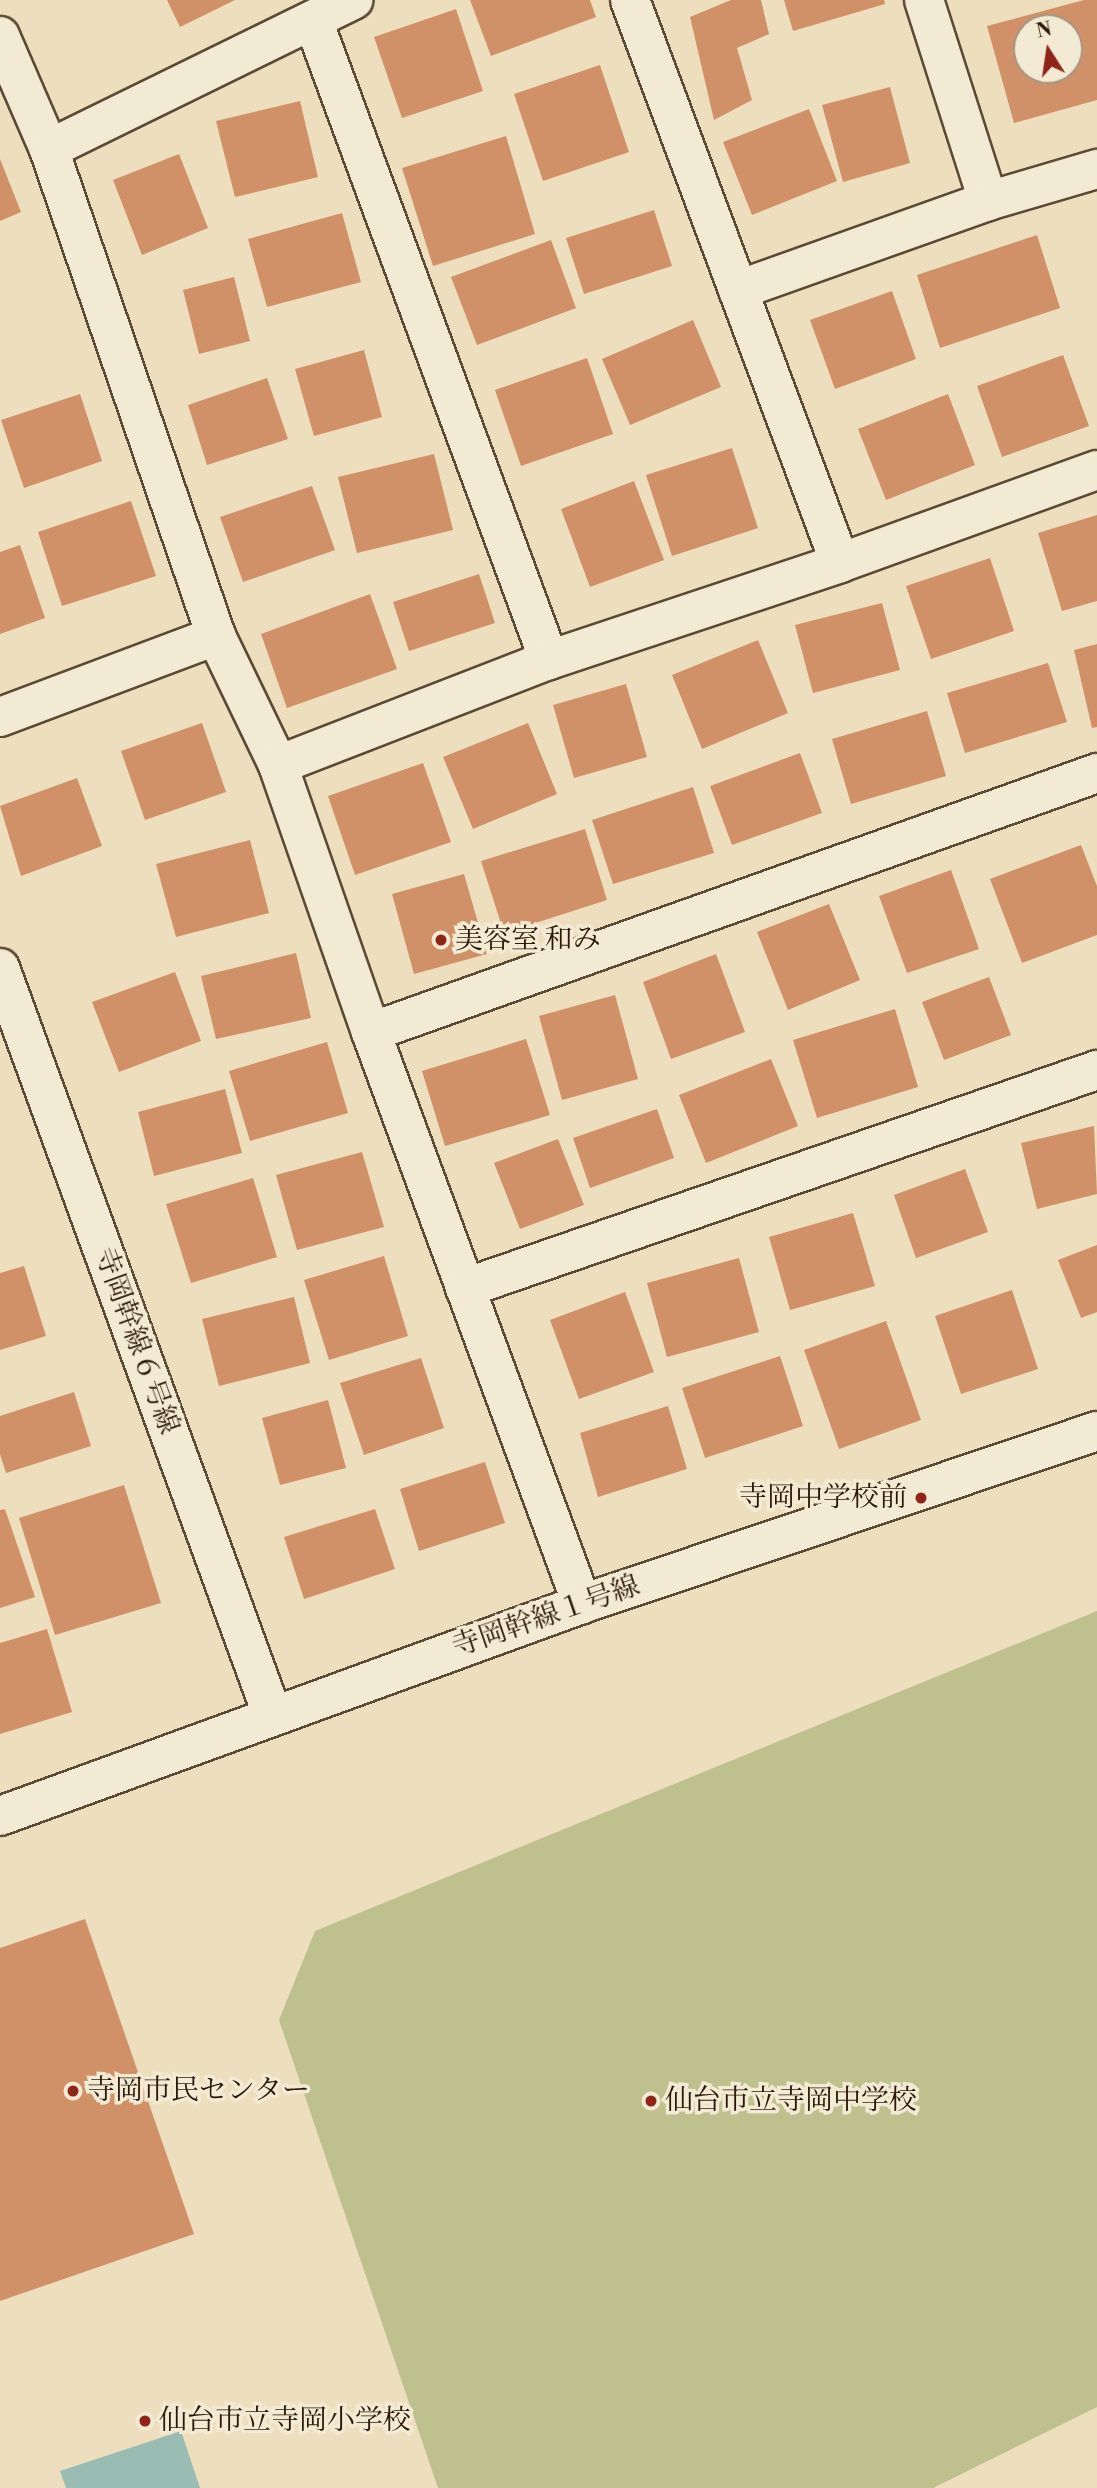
<!DOCTYPE html>
<html>
<head>
<meta charset="utf-8">
<style>
	body { margin:0 }
	#map { position:relative; width:1097px; height:2488px; overflow:hidden; background:#eddebd; font-family:"Libre Bodoni","Noto Serif JP",serif }
	div>[style] { position:absolute }
	[style*='--x'] { left:calc(var(--x)*1px); top:calc(var(--y)*1px); width:calc(var(--w)*1px); rotate:calc(var(--a)*1deg) }
	.green>* { inset:0; background:#bec08d }
	.water>* { inset:0; background:#99bcb3 }
	.building>* { inset:0; background:#d19168 }
	.roads { filter:drop-shadow(2px 0 #5b4a35) drop-shadow(-2px 0 #5b4a35) drop-shadow(0 2px #5b4a35) drop-shadow(0 -2px #5b4a35) }
	.minor>* { height:38px; margin:-19px; padding:0 19px; transform-origin:19px; border-radius:19px; background:#f3ead4 }
	.dots>* { width:19px; height:19px; translate:-50% -50%; box-sizing:border-box; border:4px solid #f3ead4; border-radius:50% }
	span { translate:-50% -50%; white-space:nowrap; text-align:center; line-height:1.15; -webkit-text-stroke:7px #f3ead4; paint-order:stroke }
	.poi-label { font-size:28px; color:#2a1908 }
	.left { translate:0 -50%; text-align:left }
	.right { translate:-100% -50%; text-align:right }
	.street-label { font-size:28px; color:#2a1908 }
	.north { position:absolute; left:1013px; top:14px; width:70px; height:70px; box-sizing:border-box; background:#f3ead4; border:2px solid #a39682; border-radius:50%; rotate:348deg; font-size:19px; font-weight:700; line-height:28px; text-align:center; color:#2a1908 }
	.north::after { content:''; display:block; margin:auto; width:24px; height:32px; background:#8f2418; clip-path:polygon(50% 0,100% 100%,50% 72%,0 100%) }
</style>
</head>
<body>
<div id="map">
	<div class="green">
		<div style="clip-path:polygon(1097px 1611px,1097px 2407px,933px 2488px,438px 2488px,279px 2020px,315px 1931px)"></div>
	</div>
	<div class="water">
		<div style="clip-path:polygon(181px 2431px,200px 2488px,66px 2488px,60px 2471px)"></div>
	</div>
	<div class="building">
		<div style="clip-path:polygon(167px 0,235px 0,180px 27px)"></div>
		<div style="clip-path:polygon(470px 0,590px 0,596px 17px,491px 56px)"></div>
		<div style="clip-path:polygon(731px 0,761px 0,769px 34px,737px 48px,752px 100px,714px 120px,690px 17px)"></div>
		<div style="clip-path:polygon(784px 0,884px 0,885px 4px,793px 31px)"></div>
		<div style="clip-path:polygon(evenodd,1084px 0,1097px 0,1097px 100px,1014px 123px,987px 26px,1084px 0,1027px 28px,1069px 28px,1069px 70px,1027px 70px,1027px 28px)"></div>
		<div style="clip-path:polygon(456px 9px,483px 91px,402px 118px,374px 37px)"></div>
		<div style="clip-path:polygon(600px 65px,629px 152px,543px 181px,514px 94px)"></div>
		<div style="clip-path:polygon(890px 87px,910px 163px,843px 182px,822px 105px)"></div>
		<div style="clip-path:polygon(300px 101px,318px 177px,235px 197px,216px 121px)"></div>
		<div style="clip-path:polygon(809px 109px,837px 181px,752px 215px,723px 142px)"></div>
		<div style="clip-path:polygon(506px 136px,535px 234px,433px 266px,402px 168px)"></div>
		<div style="clip-path:polygon(179px 154px,208px 228px,142px 255px,113px 180px)"></div>
		<div style="clip-path:polygon(0 159px,21px 212px,0 221px)"></div>
		<div style="clip-path:polygon(654px 210px,672px 266px,584px 294px,566px 238px)"></div>
		<div style="clip-path:polygon(342px 213px,361px 282px,267px 307px,248px 239px)"></div>
		<div style="clip-path:polygon(1037px 235px,1060px 308px,940px 348px,917px 275px)"></div>
		<div style="clip-path:polygon(551px 240px,576px 308px,477px 345px,451px 277px)"></div>
		<div style="clip-path:polygon(234px 277px,250px 341px,199px 354px,183px 290px)"></div>
		<div style="clip-path:polygon(892px 291px,916px 359px,835px 389px,810px 320px)"></div>
		<div style="clip-path:polygon(693px 320px,721px 387px,630px 425px,602px 359px)"></div>
		<div style="clip-path:polygon(364px 350px,382px 417px,314px 436px,295px 369px)"></div>
		<div style="clip-path:polygon(1063px 355px,1089px 426px,1002px 457px,977px 386px)"></div>
		<div style="clip-path:polygon(587px 358px,613px 434px,521px 466px,495px 390px)"></div>
		<div style="clip-path:polygon(267px 378px,288px 439px,207px 465px,188px 405px)"></div>
		<div style="clip-path:polygon(80px 394px,102px 461px,24px 488px,1px 420px)"></div>
		<div style="clip-path:polygon(948px 394px,975px 465px,886px 500px,858px 429px)"></div>
		<div style="clip-path:polygon(732px 448px,758px 528px,672px 556px,646px 475px)"></div>
		<div style="clip-path:polygon(434px 454px,453px 530px,357px 553px,338px 477px)"></div>
		<div style="clip-path:polygon(634px 481px,664px 560px,590px 587px,561px 509px)"></div>
		<div style="clip-path:polygon(312px 486px,335px 550px,243px 582px,220px 517px)"></div>
		<div style="clip-path:polygon(131px 501px,156px 576px,62px 606px,38px 532px)"></div>
		<div style="clip-path:polygon(1097px 515px,1097px 601px,1062px 611px,1038px 533px)"></div>
		<div style="clip-path:polygon(20px 545px,45px 618px,0 634px,0 552px)"></div>
		<div style="clip-path:polygon(990px 558px,1014px 631px,931px 659px,906px 586px)"></div>
		<div style="clip-path:polygon(479px 574px,495px 623px,409px 651px,393px 602px)"></div>
		<div style="clip-path:polygon(370px 594px,397px 669px,287px 708px,261px 634px)"></div>
		<div style="clip-path:polygon(882px 603px,900px 670px,813px 693px,795px 625px)"></div>
		<div style="clip-path:polygon(758px 640px,788px 713px,702px 749px,672px 675px)"></div>
		<div style="clip-path:polygon(1097px 644px,1097px 727px,1092px 728px,1074px 650px)"></div>
		<div style="clip-path:polygon(1048px 663px,1067px 722px,965px 753px,947px 693px)"></div>
		<div style="clip-path:polygon(626px 684px,647px 757px,574px 778px,553px 705px)"></div>
		<div style="clip-path:polygon(927px 711px,946px 776px,851px 804px,832px 739px)"></div>
		<div style="clip-path:polygon(202px 723px,226px 792px,145px 820px,121px 751px)"></div>
		<div style="clip-path:polygon(528px 723px,557px 794px,473px 829px,443px 757px)"></div>
		<div style="clip-path:polygon(800px 753px,822px 813px,732px 845px,710px 786px)"></div>
		<div style="clip-path:polygon(423px 763px,451px 842px,355px 875px,328px 796px)"></div>
		<div style="clip-path:polygon(77px 778px,102px 846px,21px 876px,0 806px)"></div>
		<div style="clip-path:polygon(693px 787px,714px 853px,613px 884px,592px 820px)"></div>
		<div style="clip-path:polygon(585px 829px,607px 900px,504px 933px,481px 861px)"></div>
		<div style="clip-path:polygon(250px 840px,269px 913px,176px 937px,156px 864px)"></div>
		<div style="clip-path:polygon(1081px 845px,1097px 886px,1097px 935px,1022px 963px,990px 879px)"></div>
		<div style="clip-path:polygon(951px 870px,979px 949px,907px 973px,879px 896px)"></div>
		<div style="clip-path:polygon(464px 874px,487px 954px,414px 974px,392px 894px)"></div>
		<div style="clip-path:polygon(829px 904px,860px 980px,788px 1010px,757px 932px)"></div>
		<div style="clip-path:polygon(296px 953px,311px 1018px,216px 1039px,201px 976px)"></div>
		<div style="clip-path:polygon(716px 954px,745px 1032px,671px 1059px,643px 982px)"></div>
		<div style="clip-path:polygon(175px 972px,201px 1041px,119px 1072px,92px 1002px)"></div>
		<div style="clip-path:polygon(989px 977px,1011px 1035px,944px 1060px,922px 1002px)"></div>
		<div style="clip-path:polygon(615px 995px,638px 1079px,562px 1100px,539px 1016px)"></div>
		<div style="clip-path:polygon(895px 1009px,918px 1087px,817px 1118px,793px 1040px)"></div>
		<div style="clip-path:polygon(526px 1039px,550px 1115px,445px 1146px,422px 1071px)"></div>
		<div style="clip-path:polygon(327px 1042px,348px 1113px,250px 1141px,229px 1071px)"></div>
		<div style="clip-path:polygon(771px 1059px,798px 1126px,706px 1163px,679px 1095px)"></div>
		<div style="clip-path:polygon(225px 1089px,242px 1153px,154px 1176px,138px 1112px)"></div>
		<div style="clip-path:polygon(657px 1109px,674px 1158px,590px 1188px,573px 1138px)"></div>
		<div style="clip-path:polygon(1094px 1126px,1097px 1194px,1037px 1209px,1021px 1143px)"></div>
		<div style="clip-path:polygon(558px 1139px,584px 1205px,520px 1229px,494px 1163px)"></div>
		<div style="clip-path:polygon(362px 1152px,384px 1227px,297px 1250px,276px 1175px)"></div>
		<div style="clip-path:polygon(965px 1169px,988px 1232px,916px 1258px,894px 1195px)"></div>
		<div style="clip-path:polygon(253px 1178px,277px 1257px,191px 1283px,166px 1204px)"></div>
		<div style="clip-path:polygon(853px 1213px,875px 1286px,790px 1310px,769px 1237px)"></div>
		<div style="clip-path:polygon(1097px 1245px,1097px 1312px,1081px 1318px,1058px 1260px)"></div>
		<div style="clip-path:polygon(384px 1256px,408px 1336px,329px 1360px,304px 1280px)"></div>
		<div style="clip-path:polygon(739px 1258px,759px 1332px,667px 1357px,647px 1283px)"></div>
		<div style="clip-path:polygon(24px 1266px,46px 1336px,0 1350px,0 1273px)"></div>
		<div style="clip-path:polygon(1012px 1290px,1038px 1369px,961px 1394px,935px 1316px)"></div>
		<div style="clip-path:polygon(625px 1292px,654px 1372px,579px 1399px,550px 1320px)"></div>
		<div style="clip-path:polygon(294px 1297px,310px 1363px,219px 1386px,202px 1319px)"></div>
		<div style="clip-path:polygon(886px 1321px,921px 1420px,839px 1449px,804px 1350px)"></div>
		<div style="clip-path:polygon(780px 1356px,803px 1426px,705px 1458px,682px 1388px)"></div>
		<div style="clip-path:polygon(421px 1358px,444px 1428px,364px 1455px,340px 1383px)"></div>
		<div style="clip-path:polygon(74px 1392px,91px 1446px,6px 1473px,0 1454px,0 1416px)"></div>
		<div style="clip-path:polygon(328px 1400px,346px 1468px,280px 1485px,262px 1418px)"></div>
		<div style="clip-path:polygon(668px 1406px,687px 1469px,598px 1497px,580px 1433px)"></div>
		<div style="clip-path:polygon(485px 1462px,505px 1523px,419px 1551px,400px 1489px)"></div>
		<div style="clip-path:polygon(124px 1485px,161px 1603px,55px 1635px,19px 1518px)"></div>
		<div style="clip-path:polygon(5px 1509px,35px 1597px,0 1608px,0 1510px)"></div>
		<div style="clip-path:polygon(375px 1509px,395px 1569px,304px 1599px,284px 1537px)"></div>
		<div style="clip-path:polygon(47px 1629px,72px 1712px,0 1734px,0 1643px)"></div>
		<div style="clip-path:polygon(85px 1919px,194px 2234px,0 2301px,0 1948px)"></div>
	</div>
	<div class="roads">
		<div class="minor">
			<div style="--x:630;--y:0;--w:601;--a:69.54"></div>
			<div style="--x:924;--y:0;--w:211;--a:72.3"></div>
			<div style="--x:314;--y:23;--w:679;--a:69.75"></div>
			<div style="--x:0;--y:36;--w:123;--a:66.6"></div>
			<div style="--x:49;--y:149;--w:515;--a:71.07"></div>
			<div style="--x:216;--y:636;--w:143;--a:64.3"></div>
			<div style="--x:278;--y:765;--w:283;--a:70.8"></div>
			<div style="--x:371;--y:1032;--w:610;--a:69.75"></div>
			<div style="--x:49;--y:149;--w:339;--a:-26.1"></div>
			<div style="--x:738;--y:290;--w:265;--a:-19.6"></div>
			<div style="--x:988;--y:201;--w:114;--a:-16.4"></div>
			<div style="--x:0;--y:717;--w:231;--a:-20.6"></div>
			<div style="--x:278;--y:765;--w:291;--a:-21.2"></div>
			<div style="--x:549;--y:660;--w:307;--a:-18.4"></div>
			<div style="--x:840;--y:563;--w:273;--a:-19.9"></div>
			<div style="--x:0;--y:968;--w:794;--a:69.97"></div>
			<div style="--x:371;--y:1032;--w:771;--a:-19.63"></div>
			<div style="--x:465;--y:1288;--w:669;--a:-19.03"></div>
			<div style="--x:0;--y:1816;--w:619;--a:-20.01"></div>
			<div style="--x:582;--y:1604;--w:543;--a:-18.57"></div>
		</div>
	</div>
	<div class="dots">
		<div style="left:441px;top:940px;background:#8f2418"></div>
		<div style="left:921px;top:1498px;background:#8f2418"></div>
		<div style="left:73px;top:2091px;background:#8f2418"></div>
		<div style="left:651px;top:2101px;background:#8f2418"></div>
		<div style="left:145px;top:2421px;background:#8f2418"></div>
	</div>
	<div class="poi-label">
		<span class="left" style="left:455px;top:940px">美容室 和み</span>
		<span class="right" style="left:907px;top:1498px">寺岡中学校前</span>
		<span class="left" style="left:87px;top:2091px">寺岡市民センター</span>
		<span class="left" style="left:665px;top:2101px">仙台市立寺岡中学校</span>
		<span class="left" style="left:159px;top:2421px">仙台市立寺岡小学校</span>
	</div>
	<div class="street-label">
		<span style="left:136px;top:1341px;rotate:70deg">寺岡幹線６号線</span>
		<span style="left:546px;top:1617px;rotate:-19deg">寺岡幹線１号線</span>
	</div>
	<div class="north">N</div>
</div>
</body>
</html>
